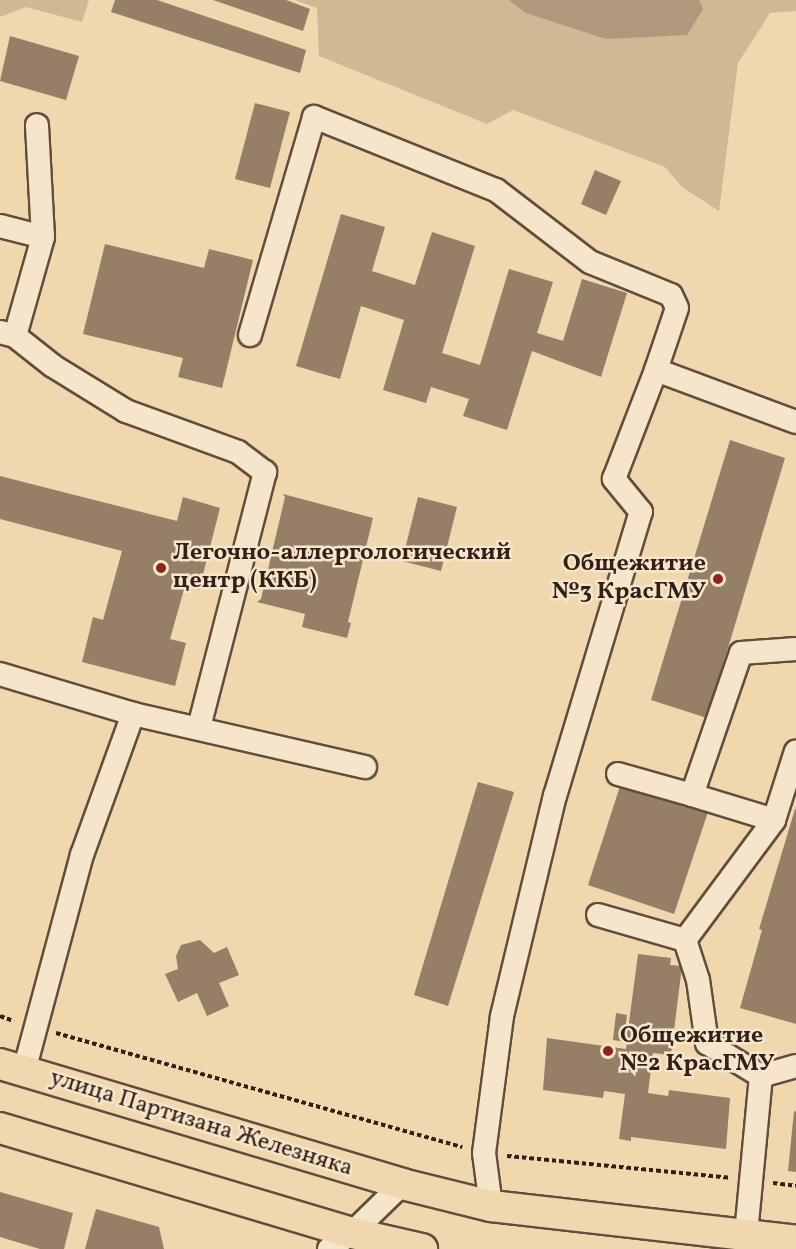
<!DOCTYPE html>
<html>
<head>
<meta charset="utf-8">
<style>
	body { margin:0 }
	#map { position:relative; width:796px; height:1249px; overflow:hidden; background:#f0d7ae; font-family:Vollkorn,serif }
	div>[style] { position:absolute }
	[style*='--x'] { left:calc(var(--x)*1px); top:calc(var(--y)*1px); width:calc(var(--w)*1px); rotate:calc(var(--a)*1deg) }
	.green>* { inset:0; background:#d0b894 }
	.water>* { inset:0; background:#af987b }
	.building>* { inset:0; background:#957f66 }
	.path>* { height:4px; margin-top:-2px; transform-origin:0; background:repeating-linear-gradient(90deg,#321f17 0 4.5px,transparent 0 7.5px) }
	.roads { filter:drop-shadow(2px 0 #624d3d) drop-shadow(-2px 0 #624d3d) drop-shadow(0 2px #624d3d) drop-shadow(0 -2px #624d3d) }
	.minor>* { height:22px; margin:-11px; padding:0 11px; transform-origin:11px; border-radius:11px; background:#f5e5ca }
	.major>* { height:30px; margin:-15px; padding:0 15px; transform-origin:15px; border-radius:15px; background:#f0d7ae }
	.dots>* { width:16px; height:16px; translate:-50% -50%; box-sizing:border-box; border:3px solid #f5e5ca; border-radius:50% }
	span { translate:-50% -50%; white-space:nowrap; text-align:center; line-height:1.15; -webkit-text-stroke:5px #f5e5ca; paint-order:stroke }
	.poi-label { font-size:24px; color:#321f17; font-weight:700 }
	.left { translate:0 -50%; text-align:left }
	.right { translate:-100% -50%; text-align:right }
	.street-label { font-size:24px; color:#321f17 }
</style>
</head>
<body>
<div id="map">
	<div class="green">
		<div style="clip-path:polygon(0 0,89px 0,82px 22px,26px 7px,0 17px)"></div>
		<div style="clip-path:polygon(295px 0,796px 0,796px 11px,770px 13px,738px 63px,719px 211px,682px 187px,665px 167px,513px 110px,487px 124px,319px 56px,317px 8px)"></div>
	</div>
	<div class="water">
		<div style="clip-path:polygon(509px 0,699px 0,703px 9px,687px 35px,606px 39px,526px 13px)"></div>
	</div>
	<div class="building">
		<div style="clip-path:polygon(115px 0,157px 0,306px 50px,300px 73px,111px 12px)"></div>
		<div style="clip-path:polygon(213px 0,286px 0,310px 9px,303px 31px)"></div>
		<div style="clip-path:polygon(10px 36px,79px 56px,66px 100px,0 81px)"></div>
		<div style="clip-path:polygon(255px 103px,290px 112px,270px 188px,235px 179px)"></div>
		<div style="clip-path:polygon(595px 170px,621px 181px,606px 215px,581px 204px)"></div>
		<div style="clip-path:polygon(341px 214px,385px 227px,372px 271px,415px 285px,432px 232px,475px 246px,442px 353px,480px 365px,509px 269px,553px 282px,537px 333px,563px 341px,582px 279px,627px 293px,601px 377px,532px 351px,507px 430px,463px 416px,469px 399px,431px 387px,426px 403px,383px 390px,404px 320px,361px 306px,340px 379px,296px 366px)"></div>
		<div style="clip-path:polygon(105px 244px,204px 268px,209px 249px,253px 260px,222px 388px,178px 377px,183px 358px,83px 334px)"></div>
		<div style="clip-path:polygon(730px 440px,785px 458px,707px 718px,651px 700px)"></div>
		<div style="clip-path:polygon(0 476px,177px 521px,183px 497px,220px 508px,199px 590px,185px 586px,170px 639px,186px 643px,175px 686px,82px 662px,93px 617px,103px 620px,122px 551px,0 519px)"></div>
		<div style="clip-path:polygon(283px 494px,373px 518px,348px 622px,351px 623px,347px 638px,302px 627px,305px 614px,257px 602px,261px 599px,285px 497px)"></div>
		<div style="clip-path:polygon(418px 497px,457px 507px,441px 571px,402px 561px)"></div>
		<div style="clip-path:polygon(478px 782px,514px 792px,448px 1006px,414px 995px)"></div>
		<div style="clip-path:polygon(621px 783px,708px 812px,674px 914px,588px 885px)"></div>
		<div style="clip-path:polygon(795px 809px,796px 809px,796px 1024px,740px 1008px,762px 930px,759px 929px)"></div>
		<div style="clip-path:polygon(200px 940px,214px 953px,227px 947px,239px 975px,219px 983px,229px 1006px,207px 1016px,197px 993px,178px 1002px,165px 974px,178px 969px,176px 956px,181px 945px)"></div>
		<div style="clip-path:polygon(638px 954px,671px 958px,670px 965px,682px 966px,671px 1055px,653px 1053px,648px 1093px,668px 1096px,669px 1090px,730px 1098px,726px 1149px,631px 1137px,631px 1141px,619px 1139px,625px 1094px,604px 1091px,603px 1098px,543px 1090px,547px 1038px,626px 1049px,627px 1042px,613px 1040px,616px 1013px,627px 1015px,625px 1030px,628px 1030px)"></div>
		<div style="clip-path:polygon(794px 1111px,796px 1112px,796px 1172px,788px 1171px)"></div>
		<div style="clip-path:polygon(0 1192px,73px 1213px,64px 1249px,40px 1249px,0 1237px)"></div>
		<div style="clip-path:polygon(96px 1209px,159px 1227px,164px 1249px,85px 1249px)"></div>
	</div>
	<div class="path">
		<div style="--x:0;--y:1016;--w:15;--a:20"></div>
		<div style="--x:56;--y:1033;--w:422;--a:15.7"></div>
		<div style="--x:507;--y:1156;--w:224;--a:5.6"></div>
		<div style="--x:773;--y:1183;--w:23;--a:7"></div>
	</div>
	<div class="roads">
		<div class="minor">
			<div style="--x:0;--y:226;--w:44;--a:14.3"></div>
			<div style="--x:0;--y:332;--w:16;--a:15"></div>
			<div style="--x:15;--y:336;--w:103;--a:-74.2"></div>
			<div style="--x:43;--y:237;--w:112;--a:-93.1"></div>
			<div style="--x:250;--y:335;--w:227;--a:-73.6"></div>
			<div style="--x:314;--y:117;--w:196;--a:21.9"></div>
			<div style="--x:496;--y:190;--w:118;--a:37.5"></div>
			<div style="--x:590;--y:262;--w:87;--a:22.2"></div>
			<div style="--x:671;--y:295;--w:14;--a:65"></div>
			<div style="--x:677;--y:308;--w:65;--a:108.7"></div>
			<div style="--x:656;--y:370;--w:149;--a:20.4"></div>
			<div style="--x:15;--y:336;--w:48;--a:38.3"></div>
			<div style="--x:53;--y:366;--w:86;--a:31.7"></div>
			<div style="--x:126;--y:411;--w:119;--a:20.1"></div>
			<div style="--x:238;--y:452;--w:34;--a:37"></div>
			<div style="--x:265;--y:472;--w:264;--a:104.5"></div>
			<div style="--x:0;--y:674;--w:139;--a:16.7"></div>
			<div style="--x:133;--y:714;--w:238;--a:12.9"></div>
			<div style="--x:618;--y:774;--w:77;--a:15.8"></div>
			<div style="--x:692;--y:795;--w:150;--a:-71"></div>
			<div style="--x:741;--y:653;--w:55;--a:-4.2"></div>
			<div style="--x:692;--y:795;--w:86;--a:17"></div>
			<div style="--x:598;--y:915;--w:91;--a:16"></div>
			<div style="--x:685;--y:940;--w:42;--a:72"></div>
			<div style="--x:698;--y:980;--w:64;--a:81.9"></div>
			<div style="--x:707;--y:1043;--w:63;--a:31.4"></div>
			<div style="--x:761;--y:1076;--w:36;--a:-16"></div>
			<div style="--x:685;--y:940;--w:149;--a:-53.4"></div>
			<div style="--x:774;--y:820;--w:72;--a:-72.3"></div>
			<div style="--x:24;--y:1071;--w:224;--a:-75"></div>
			<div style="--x:82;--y:855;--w:150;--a:-70.1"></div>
			<div style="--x:491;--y:1206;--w:53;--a:-97.5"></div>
			<div style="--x:484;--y:1153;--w:138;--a:-82.5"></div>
			<div style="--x:502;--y:1016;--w:226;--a:-76.5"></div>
			<div style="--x:555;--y:796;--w:297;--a:-73.2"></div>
			<div style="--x:641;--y:512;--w:43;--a:-129.3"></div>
			<div style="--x:614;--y:479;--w:117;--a:-68.9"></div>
			<div style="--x:746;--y:1234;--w:159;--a:-84.6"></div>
			<div style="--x:329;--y:1249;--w:28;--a:-35"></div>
			<div style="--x:352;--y:1233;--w:70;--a:-44.4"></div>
		</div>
		<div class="major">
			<div style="--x:0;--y:1064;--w:420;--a:16.6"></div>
			<div style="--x:402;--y:1184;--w:92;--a:13.9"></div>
			<div style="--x:491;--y:1206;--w:307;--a:6.5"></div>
			<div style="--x:0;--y:1128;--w:367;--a:16.6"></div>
			<div style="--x:352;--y:1233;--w:72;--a:12.9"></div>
		</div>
	</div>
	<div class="dots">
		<div style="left:161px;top:568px;background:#8f2418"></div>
		<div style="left:718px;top:579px;background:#8f2418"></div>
		<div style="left:608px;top:1051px;background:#8f2418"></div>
	</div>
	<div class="poi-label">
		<span class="left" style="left:173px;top:568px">Легочно-аллергологический<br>центр (ККБ)</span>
		<span class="right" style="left:706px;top:579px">Общежитие<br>№3 КрасГМУ</span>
		<span class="left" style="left:620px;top:1051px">Общежитие<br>№2 КрасГМУ</span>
	</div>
	<div class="street-label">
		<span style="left:201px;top:1124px;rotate:17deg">улица Партизана Железняка</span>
	</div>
</div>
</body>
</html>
